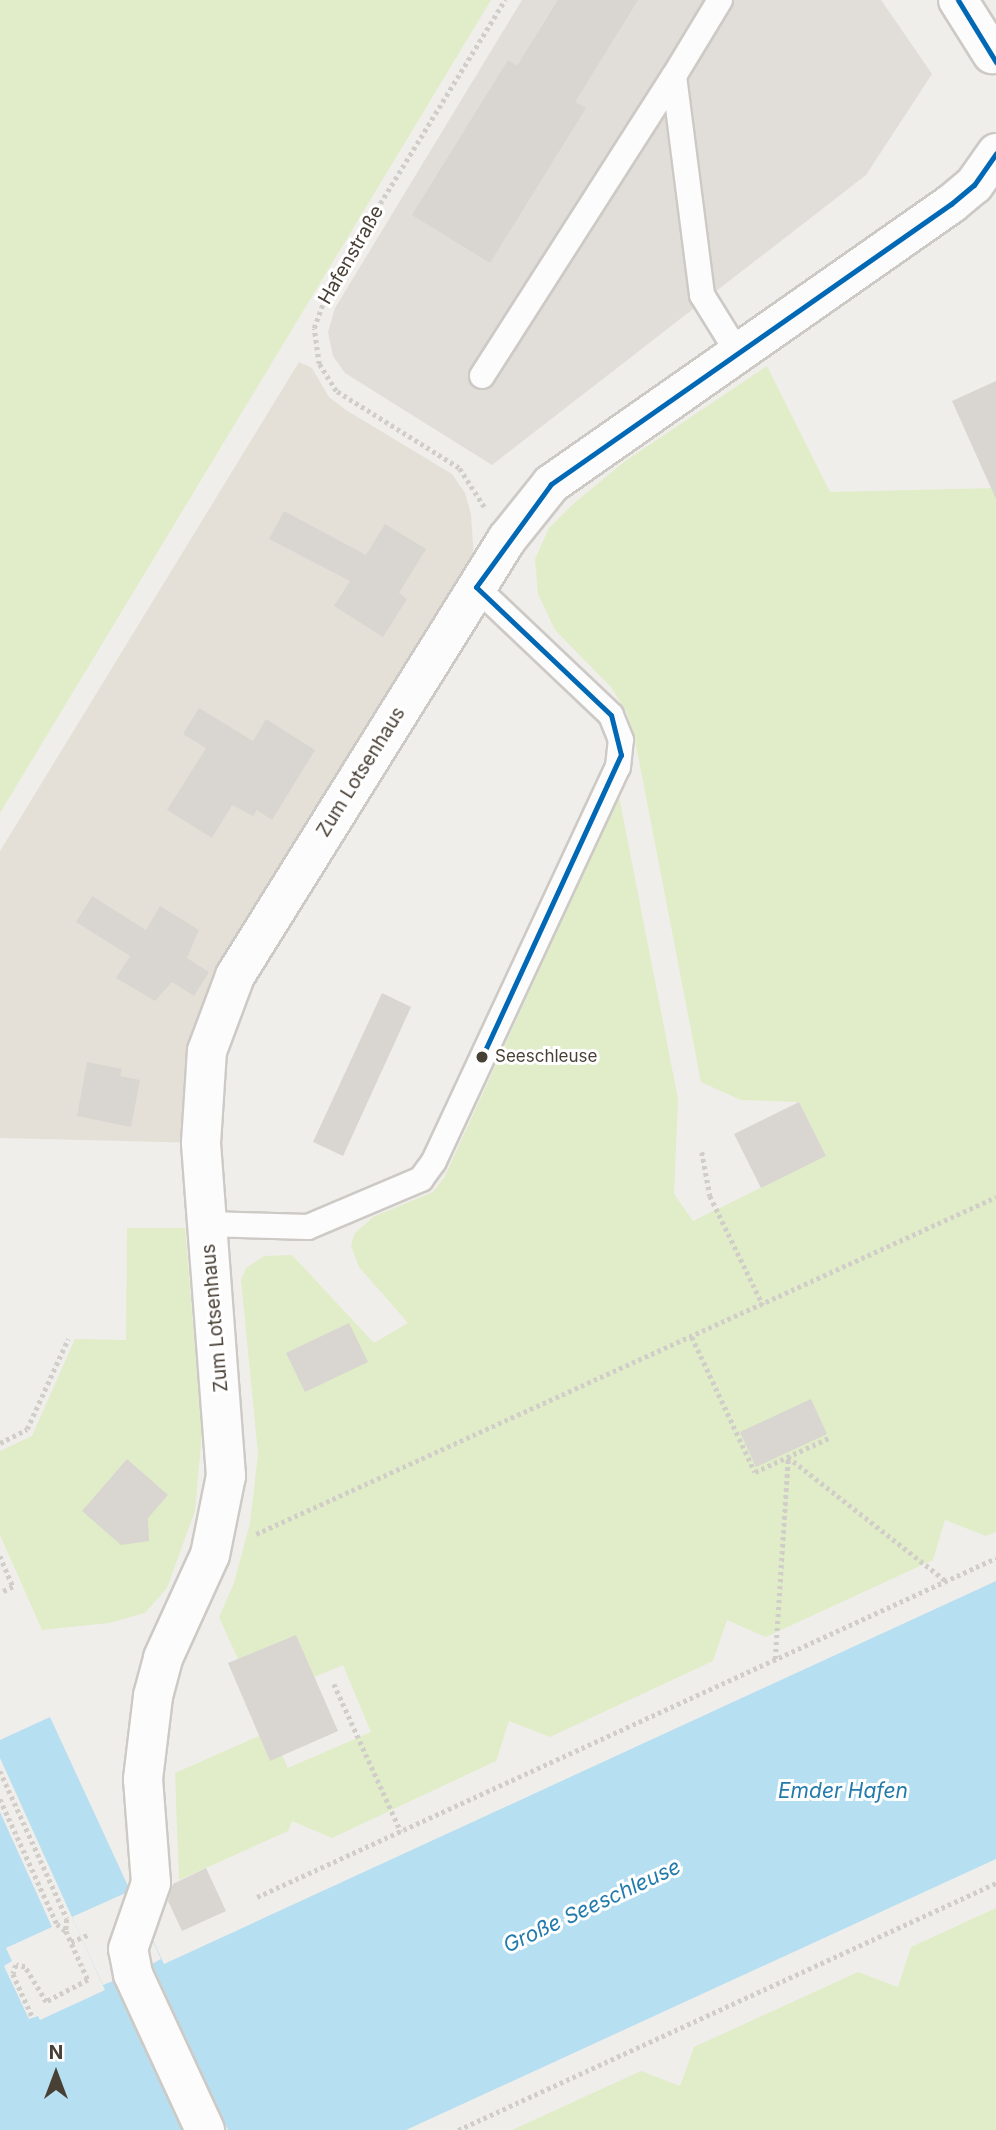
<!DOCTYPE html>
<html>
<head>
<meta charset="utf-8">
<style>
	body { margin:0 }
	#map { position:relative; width:996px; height:2130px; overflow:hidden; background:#f0eeea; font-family:Inter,sans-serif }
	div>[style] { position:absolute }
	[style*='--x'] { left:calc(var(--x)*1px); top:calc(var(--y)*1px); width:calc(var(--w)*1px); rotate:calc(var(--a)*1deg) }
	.residential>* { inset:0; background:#e5e0d7 }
	.industrial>* { inset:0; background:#e1ddd8 }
	.green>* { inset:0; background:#e0edc8 }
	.water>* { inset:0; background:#b7dff2 }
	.pier>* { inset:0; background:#f0eeea }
	.building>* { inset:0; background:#d9d5d1 }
	.path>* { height:4.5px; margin-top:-2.25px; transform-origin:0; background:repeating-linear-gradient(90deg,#d1ceca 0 3.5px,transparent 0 7px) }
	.roads { filter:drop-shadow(2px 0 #cdcac6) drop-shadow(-2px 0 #cdcac6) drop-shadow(0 2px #cdcac6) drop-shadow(0 -2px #cdcac6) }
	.service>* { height:24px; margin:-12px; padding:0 12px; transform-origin:12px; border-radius:12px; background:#fdfcfc }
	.minor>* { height:38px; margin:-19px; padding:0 19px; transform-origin:19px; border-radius:19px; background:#fdfcfc }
	.tertiary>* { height:38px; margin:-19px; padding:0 19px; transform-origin:19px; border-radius:19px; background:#fdfcfc }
	.bus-1>* { height:5px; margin:-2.5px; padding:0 2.5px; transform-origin:2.5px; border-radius:2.5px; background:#0068b4 }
	.dots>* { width:19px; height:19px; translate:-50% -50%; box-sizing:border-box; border:4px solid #fff; border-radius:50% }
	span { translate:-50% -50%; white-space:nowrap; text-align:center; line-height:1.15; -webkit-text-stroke:6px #fff; paint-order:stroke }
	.bus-label { font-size:17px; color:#483f35 }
	.left { translate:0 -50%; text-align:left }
	.street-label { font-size:19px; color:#483f35 }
	.water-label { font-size:21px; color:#237bac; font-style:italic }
	.north { position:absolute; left:21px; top:2039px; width:70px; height:70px; -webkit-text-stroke:5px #fff; paint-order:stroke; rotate:0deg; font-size:19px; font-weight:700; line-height:28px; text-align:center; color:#483f35 }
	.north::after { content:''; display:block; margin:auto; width:24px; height:32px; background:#483f35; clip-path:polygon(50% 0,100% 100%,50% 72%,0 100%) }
</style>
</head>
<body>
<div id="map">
	<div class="residential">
		<div style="clip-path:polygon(299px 362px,312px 368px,329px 397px,346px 410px,452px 474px,465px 493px,471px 514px,476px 587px,235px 976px,201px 1143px,0 1138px,0 851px)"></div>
	</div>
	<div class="industrial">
		<div style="clip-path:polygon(522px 0,881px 0,932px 74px,866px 175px,492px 465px,345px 373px,333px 356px,328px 332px,335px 308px)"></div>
	</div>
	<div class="green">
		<div style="clip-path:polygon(0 0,491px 0,0 813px)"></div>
		<div style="clip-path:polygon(767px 366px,830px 492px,996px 488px,996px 1532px,986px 1536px,945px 1520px,933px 1560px,766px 1637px,727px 1620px,713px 1661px,550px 1737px,509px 1721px,496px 1761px,332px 1838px,292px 1821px,288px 1831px,179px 1880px,175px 1773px,259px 1736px,270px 1760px,282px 1755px,288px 1768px,371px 1732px,343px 1665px,314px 1677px,296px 1635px,238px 1659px,219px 1617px,234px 1583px,250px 1523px,258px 1454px,241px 1280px,246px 1268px,264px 1256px,292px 1255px,374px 1343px,408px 1323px,359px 1267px,351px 1246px,354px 1234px,373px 1217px,433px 1192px,444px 1178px,619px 796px,678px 1099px,674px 1194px,693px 1221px,826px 1156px,799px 1102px,741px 1100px,701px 1082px,635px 740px,627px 713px,611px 687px,555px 630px,538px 594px,535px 559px,549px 528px,573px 504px,624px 462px)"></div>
		<div style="clip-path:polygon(127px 1228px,185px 1228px,202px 1432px,195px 1511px,167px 1588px,145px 1613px,109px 1623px,42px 1630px,0 1535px,0 1451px,32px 1436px,75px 1339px,126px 1340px)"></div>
		<div style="clip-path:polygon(996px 1908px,996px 2130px,512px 2130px,641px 2071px,680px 2086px,694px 2047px,858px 1972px,898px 1987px,911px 1947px)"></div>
	</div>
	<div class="water">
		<div style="clip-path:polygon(996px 1581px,996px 1859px,406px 2130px,0 2130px,0 1812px,52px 1927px,6px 1948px,12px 1961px,4px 1966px,29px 2019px,38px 2016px,40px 2020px,105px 1990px,0 1758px,0 1740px,50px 1717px,164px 1964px)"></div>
	</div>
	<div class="pier">
		<div style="clip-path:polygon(130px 1891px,161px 1959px,152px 1964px,228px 2130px,182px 2130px,113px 1981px,103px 1985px,72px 1917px)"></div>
	</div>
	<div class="building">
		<div style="clip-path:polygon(558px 0,638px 0,575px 102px,586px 108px,490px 263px,412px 215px,508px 60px,517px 66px)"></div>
		<div style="clip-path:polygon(996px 381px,996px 499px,952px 401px)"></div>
		<div style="clip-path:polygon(284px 511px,366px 555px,385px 524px,426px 549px,399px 593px,407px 599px,383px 637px,334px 606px,350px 581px,269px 539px)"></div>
		<div style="clip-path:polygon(199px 708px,253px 741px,266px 719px,315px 750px,272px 820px,257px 810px,253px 816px,232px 805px,212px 838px,167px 810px,206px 748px,183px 734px)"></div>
		<div style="clip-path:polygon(92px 896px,146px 930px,160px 906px,199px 930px,187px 958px,209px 972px,194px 996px,172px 982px,155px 1001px,116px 978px,130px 956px,76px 922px)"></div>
		<div style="clip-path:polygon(382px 993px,411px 1007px,343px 1156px,313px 1142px)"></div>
		<div style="clip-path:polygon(87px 1062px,122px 1069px,120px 1076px,140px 1080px,131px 1127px,77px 1116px)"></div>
		<div style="clip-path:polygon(799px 1102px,826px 1156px,761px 1188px,734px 1134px)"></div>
		<div style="clip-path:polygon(349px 1323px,368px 1362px,305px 1392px,286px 1353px)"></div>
		<div style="clip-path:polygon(811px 1399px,827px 1434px,756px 1467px,740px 1432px)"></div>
		<div style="clip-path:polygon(127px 1459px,168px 1495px,148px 1518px,149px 1541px,121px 1545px,82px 1511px)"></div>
		<div style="clip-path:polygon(296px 1635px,338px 1731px,270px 1761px,228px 1663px)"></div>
		<div style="clip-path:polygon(206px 1868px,226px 1911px,182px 1931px,168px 1901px,173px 1884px)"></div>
	</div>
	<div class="path">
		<div style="--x:484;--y:507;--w:46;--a:-122.7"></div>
		<div style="--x:459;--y:468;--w:145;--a:-148"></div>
		<div style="--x:336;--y:391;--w:32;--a:-122"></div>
		<div style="--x:319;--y:364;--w:36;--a:-98"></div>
		<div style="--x:314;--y:328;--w:44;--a:-69.9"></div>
		<div style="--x:329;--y:287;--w:337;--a:-58.5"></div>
		<div style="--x:702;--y:1152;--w:45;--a:79.7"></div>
		<div style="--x:710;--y:1196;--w:121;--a:64.1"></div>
		<div style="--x:692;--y:1337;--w:149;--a:65"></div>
		<div style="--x:755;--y:1472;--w:81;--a:-24.7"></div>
		<div style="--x:0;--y:1443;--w:30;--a:-27"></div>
		<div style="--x:27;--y:1429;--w:99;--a:-65.5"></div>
		<div style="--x:256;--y:1534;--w:813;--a:-24.48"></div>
		<div style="--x:0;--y:1556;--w:34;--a:67"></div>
		<div style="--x:13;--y:1587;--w:14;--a:155"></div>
		<div style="--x:775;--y:1659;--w:202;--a:-86.3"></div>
		<div style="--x:788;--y:1457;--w:201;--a:38.1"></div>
		<div style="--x:334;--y:1684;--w:162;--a:65.6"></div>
		<div style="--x:0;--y:1771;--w:162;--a:65.6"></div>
		<div style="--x:67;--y:1919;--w:11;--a:95"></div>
		<div style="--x:0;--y:1799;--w:137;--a:65.5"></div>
		<div style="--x:57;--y:1924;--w:11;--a:38"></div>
		<div style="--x:66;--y:1931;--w:54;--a:65.8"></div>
		<div style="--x:88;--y:1980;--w:47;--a:152.4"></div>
		<div style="--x:46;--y:2002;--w:41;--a:-121"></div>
		<div style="--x:25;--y:1967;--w:9;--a:-167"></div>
		<div style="--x:16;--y:1965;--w:9;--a:108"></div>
		<div style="--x:13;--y:1974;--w:46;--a:65.7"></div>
		<div style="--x:257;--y:1897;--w:813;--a:-24.64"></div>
		<div style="--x:71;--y:1942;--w:21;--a:-23"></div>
		<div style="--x:458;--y:2130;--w:592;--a:-24.66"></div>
	</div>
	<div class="roads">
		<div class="service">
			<div style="--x:720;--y:0;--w:89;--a:121.2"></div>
			<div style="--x:674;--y:76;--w:221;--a:82.7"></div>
			<div style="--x:702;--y:295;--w:68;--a:58.2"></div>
			<div style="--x:482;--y:376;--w:356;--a:-57.4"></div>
			<div style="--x:206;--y:1224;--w:102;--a:1.7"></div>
			<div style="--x:308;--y:1227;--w:123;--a:-23"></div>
			<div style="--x:421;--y:1179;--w:22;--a:-54"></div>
			<div style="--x:434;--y:1161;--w:435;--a:-65"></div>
			<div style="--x:618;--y:767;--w:27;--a:-84"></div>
			<div style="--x:621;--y:740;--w:27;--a:-112"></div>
			<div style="--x:611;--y:715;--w:186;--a:-136.5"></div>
		</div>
		<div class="minor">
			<div style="--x:205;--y:2130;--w:172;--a:-114.8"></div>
			<div style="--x:133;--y:1974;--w:25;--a:-101"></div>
			<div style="--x:128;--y:1949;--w:70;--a:-70.8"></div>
			<div style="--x:151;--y:1883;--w:104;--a:-94.4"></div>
			<div style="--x:143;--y:1779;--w:84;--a:-83.1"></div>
			<div style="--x:153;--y:1696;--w:39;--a:-75"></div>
			<div style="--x:163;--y:1658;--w:113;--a:-65.5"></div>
			<div style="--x:210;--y:1555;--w:81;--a:-78.6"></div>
			<div style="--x:226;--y:1476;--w:334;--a:-94.3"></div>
			<div style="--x:201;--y:1143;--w:92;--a:-86.3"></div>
			<div style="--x:207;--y:1051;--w:80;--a:-69.5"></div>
			<div style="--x:235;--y:976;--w:515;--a:-58.1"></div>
			<div style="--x:507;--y:539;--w:70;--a:-51.3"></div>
			<div style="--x:551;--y:484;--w:488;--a:-35"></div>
			<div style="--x:951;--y:204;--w:30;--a:-40"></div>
			<div style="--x:974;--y:185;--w:39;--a:-55"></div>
		</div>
		<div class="tertiary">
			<div style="--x:958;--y:0;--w:64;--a:57.8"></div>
		</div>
	</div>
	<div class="bus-1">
		<div style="--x:958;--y:0;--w:73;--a:58.5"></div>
		<div style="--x:481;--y:1059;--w:335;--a:-65.3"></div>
		<div style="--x:621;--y:755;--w:41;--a:-104"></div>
		<div style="--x:611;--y:715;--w:186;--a:-136.5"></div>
		<div style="--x:476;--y:587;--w:127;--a:-53.9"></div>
		<div style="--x:551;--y:484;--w:488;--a:-35"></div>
		<div style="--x:951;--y:204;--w:30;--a:-40"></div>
		<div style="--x:974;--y:185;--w:39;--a:-55"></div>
	</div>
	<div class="dots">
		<div style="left:482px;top:1057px;background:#483f35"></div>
	</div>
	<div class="bus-label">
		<span class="left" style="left:495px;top:1057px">Seeschleuse</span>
	</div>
	<div class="street-label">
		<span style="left:351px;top:255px;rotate:-60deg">Hafenstraße</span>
		<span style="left:361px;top:772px;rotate:-58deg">Zum Lotsenhaus</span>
		<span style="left:215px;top:1318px;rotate:-95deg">Zum Lotsenhaus</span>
	</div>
	<div class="water-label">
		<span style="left:843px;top:1791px">Emder Hafen</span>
		<span style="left:592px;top:1906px;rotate:-25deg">Große Seeschleuse</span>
	</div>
	<div class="north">N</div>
</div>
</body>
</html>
